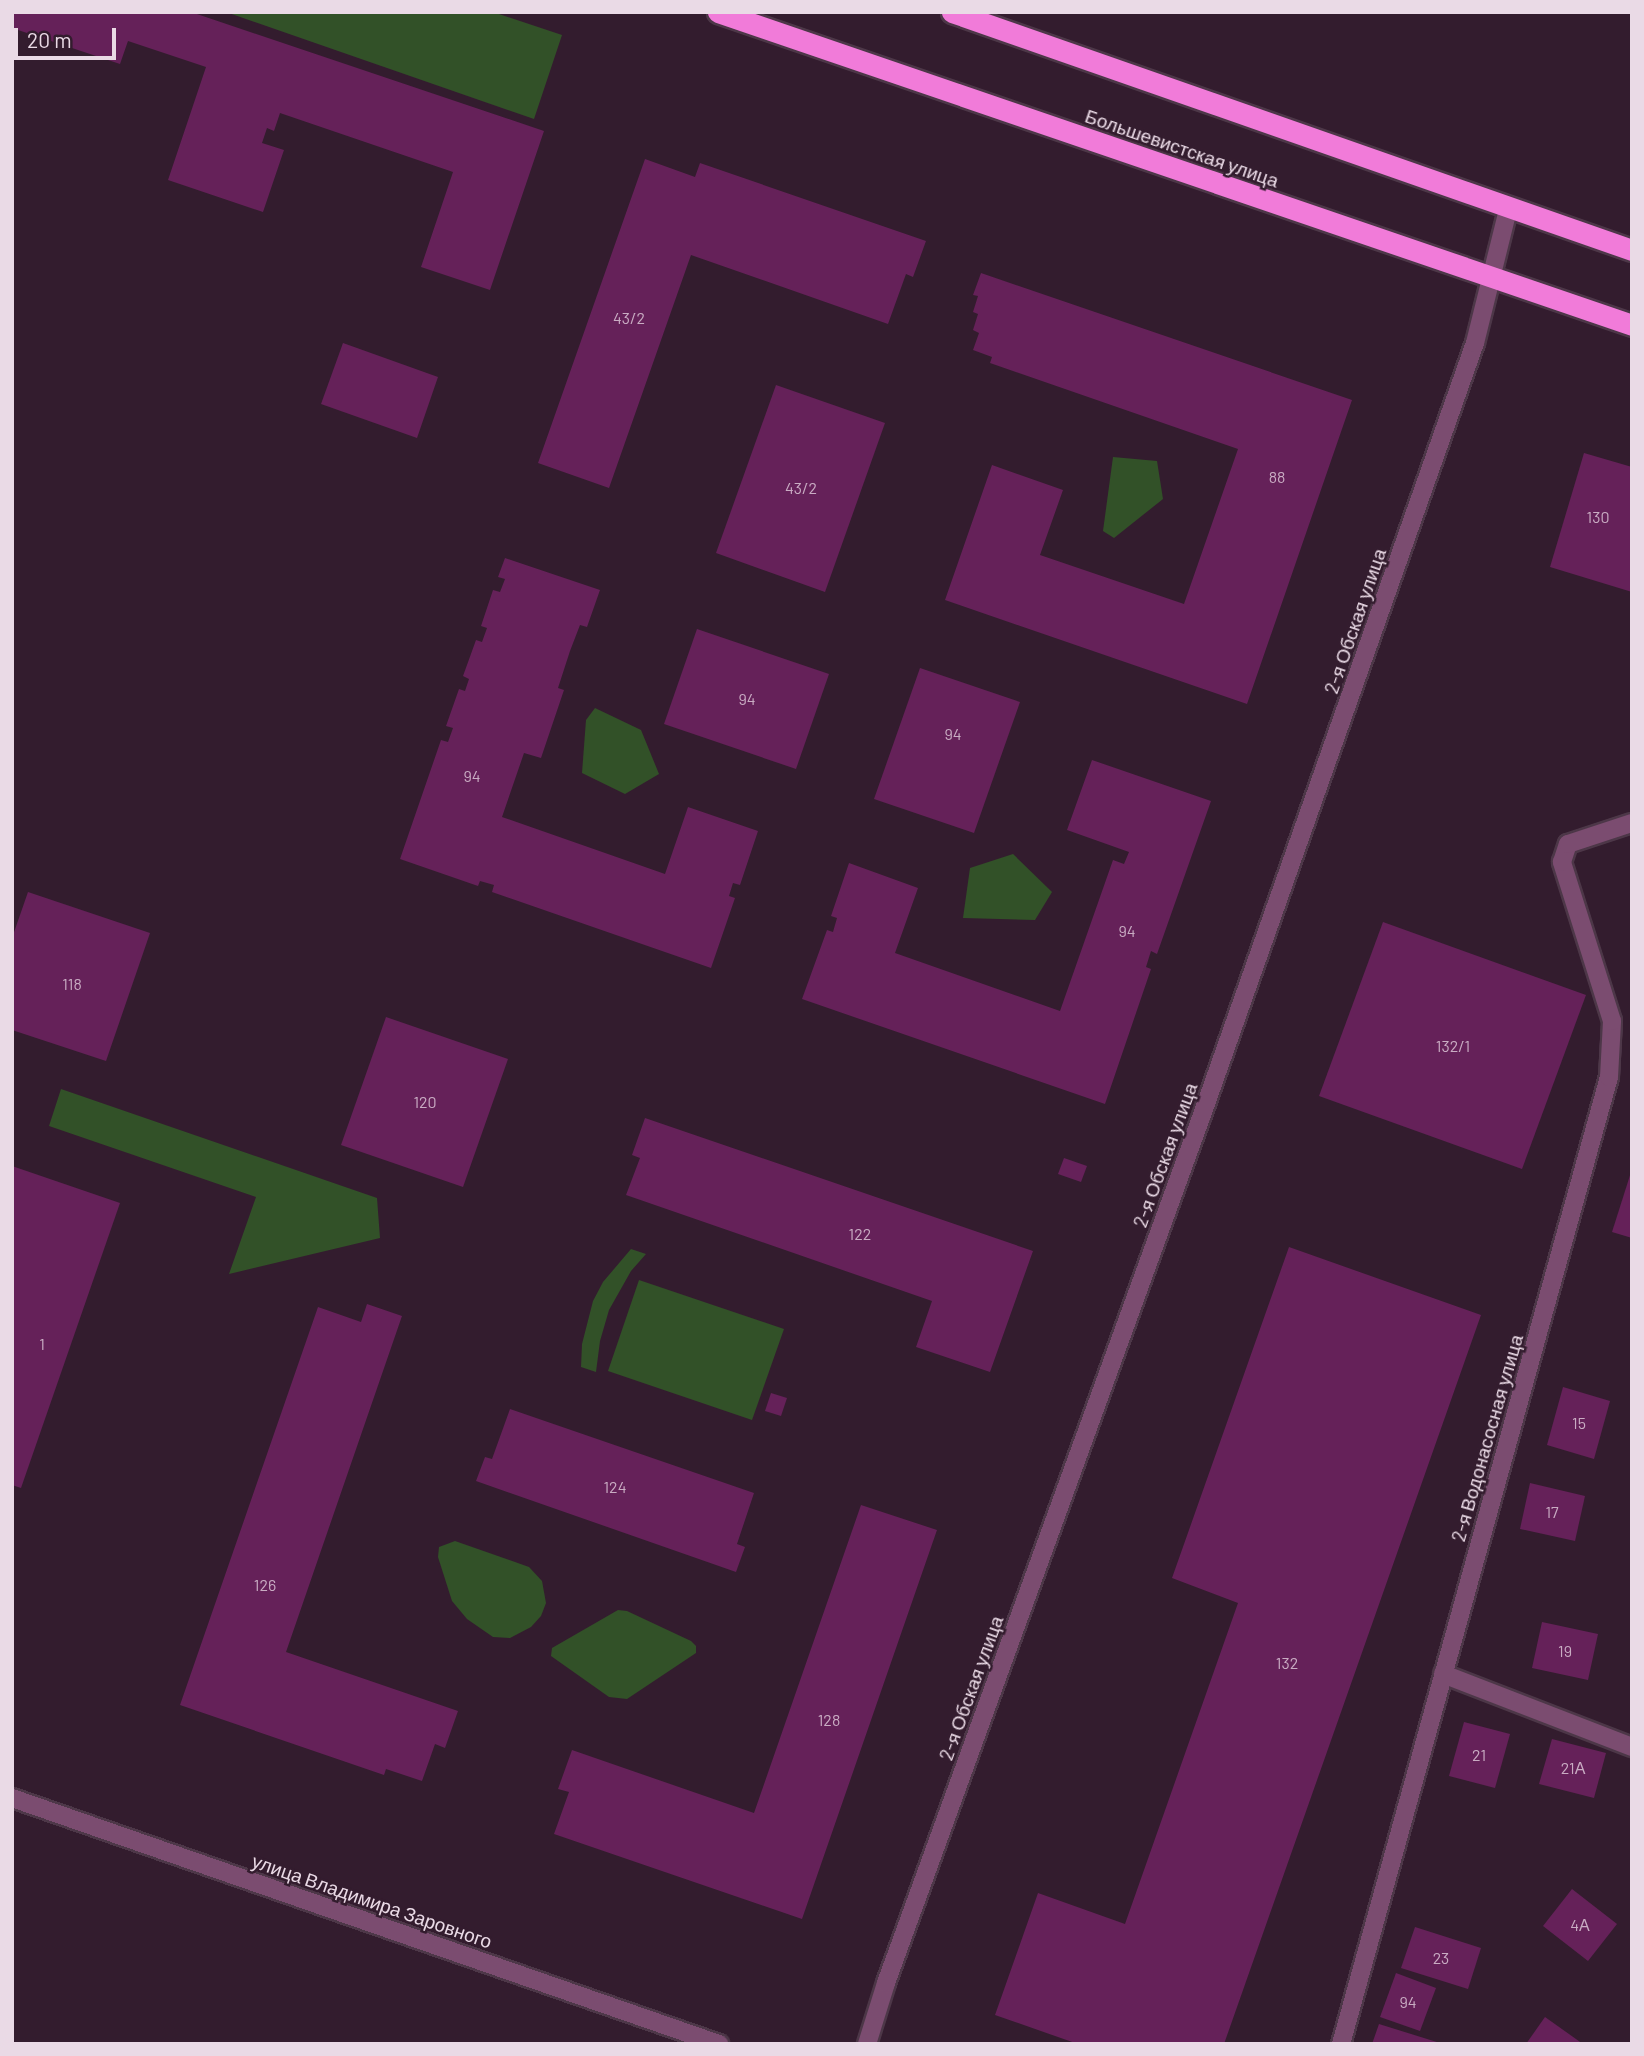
<!DOCTYPE html>
<html>
<head>
<meta charset="utf-8">
<style>
	body { margin:0 }
	#map { position:relative; width:1644px; height:2056px; overflow:hidden; background:#331c2e; font-family:Barlow,sans-serif }
	div>[style] { position:absolute }
	[style*='--x'] { left:calc(var(--x)*1px); top:calc(var(--y)*1px); width:calc(var(--w)*1px); rotate:calc(var(--a)*1deg) }
	.green>* { inset:0; background:#325128 }
	.building>* { inset:0; background:#652159 }
	.roads { filter:drop-shadow(2px 0 #4d3748) drop-shadow(-2px 0 #4d3748) drop-shadow(0 2px #4d3748) drop-shadow(0 -2px #4d3748) }
	.street>* { height:18px; margin:-9px; padding:0 9px; transform-origin:9px; border-radius:9px; background:#7b4c70 }
	.highway>* { height:21px; margin:-10.5px; padding:0 10.5px; transform-origin:10.5px; border-radius:10.5px; background:#f17bd9 }
	span { translate:-50% -50%; white-space:nowrap; text-align:center; line-height:1.15; -webkit-text-stroke:5px #331c2e; paint-order:stroke }
	.number-label { font-size:16px; color:#c9acc3 }
	.number-label span { -webkit-text-stroke-width:0 }
	.street-label { font-size:19px; color:#eadae6 }
	.frame { position:absolute; inset:0; border:14px solid #eadae6; pointer-events:none }
	.scale { position:absolute; left:14px; top:28px; width:102px; height:32px; box-sizing:border-box; border:4px solid #eadae6; border-top:0; padding-left:9px; font-size:21px; line-height:24px; white-space:nowrap; color:#eadae6; -webkit-text-stroke:5px #331c2e; paint-order:stroke }
</style>
</head>
<body>
<div id="map">
	<div class="green">
		<div style="clip-path:polygon(226px 12px,493px 12px,562px 35px,534px 119px)"></div>
		<div style="clip-path:polygon(1113px 457px,1157px 461px,1163px 499px,1114px 538px,1103px 531px)"></div>
		<div style="clip-path:polygon(595px 708px,641px 730px,659px 774px,625px 794px,582px 773px,586px 720px)"></div>
		<div style="clip-path:polygon(1013px 854px,1052px 892px,1035px 920px,963px 918px,970px 868px)"></div>
		<div style="clip-path:polygon(61px 1089px,377px 1198px,380px 1238px,229px 1274px,256px 1197px,49px 1126px)"></div>
		<div style="clip-path:polygon(631px 1249px,646px 1254px,631px 1271px,609px 1310px,600px 1341px,596px 1372px,581px 1367px,582px 1344px,593px 1301px,603px 1282px)"></div>
		<div style="clip-path:polygon(639px 1280px,784px 1329px,752px 1420px,608px 1371px)"></div>
		<div style="clip-path:polygon(455px 1541px,529px 1567px,542px 1581px,546px 1603px,541px 1616px,531px 1627px,510px 1638px,493px 1637px,467px 1619px,452px 1601px,438px 1557px,439px 1547px)"></div>
		<div style="clip-path:polygon(618px 1610px,627px 1611px,691px 1641px,696px 1646px,696px 1653px,627px 1699px,609px 1697px,551px 1656px,552px 1648px)"></div>
	</div>
	<div class="building">
		<div style="clip-path:polygon(12px 12px,191px 12px,544px 131px,490px 290px,421px 267px,453px 172px,280px 113px,274px 131px,267px 128px,262px 143px,284px 150px,263px 212px,168px 180px,206px 67px,128px 41px,120px 64px,12px 28px)"></div>
		<div style="clip-path:polygon(645px 159px,695px 177px,700px 163px,926px 241px,913px 277px,906px 274px,888px 324px,691px 255px,609px 488px,538px 463px)"></div>
		<div style="clip-path:polygon(981px 273px,1352px 400px,1247px 704px,945px 600px,992px 465px,1063px 490px,1040px 555px,1184px 604px,1238px 449px,990px 363px,992px 357px,973px 350px,979px 333px,973px 330px,978px 314px,973px 312px,978px 296px,973px 295px)"></div>
		<div style="clip-path:polygon(343px 343px,438px 377px,417px 438px,321px 404px)"></div>
		<div style="clip-path:polygon(776px 385px,885px 423px,825px 592px,716px 553px)"></div>
		<div style="clip-path:polygon(1584px 453px,1632px 467px,1632px 592px,1550px 567px)"></div>
		<div style="clip-path:polygon(505px 558px,600px 590px,587px 627px,580px 625px,570px 651px,558px 688px,564px 690px,541px 758px,524px 753px,502px 817px,665px 874px,688px 807px,758px 831px,740px 885px,733px 883px,729px 896px,735px 898px,711px 968px,492px 892px,494px 885px,480px 881px,478px 886px,400px 859px,441px 740px,448px 742px,453px 728px,446px 726px,459px 689px,465px 691px,469px 679px,463px 676px,476px 640px,482px 642px,487px 628px,481px 626px,493px 590px,500px 592px,505px 579px,498px 577px)"></div>
		<div style="clip-path:polygon(697px 629px,829px 674px,796px 769px,664px 724px)"></div>
		<div style="clip-path:polygon(920px 668px,1020px 702px,974px 833px,874px 799px)"></div>
		<div style="clip-path:polygon(1092px 760px,1211px 801px,1157px 954px,1151px 951px,1146px 967px,1151px 969px,1105px 1104px,802px 999px,827px 930px,833px 932px,837px 918px,831px 916px,849px 863px,918px 888px,895px 953px,1060px 1011px,1113px 860px,1124px 864px,1129px 852px,1067px 830px)"></div>
		<div style="clip-path:polygon(28px 892px,150px 933px,106px 1061px,12px 1030px,12px 938px)"></div>
		<div style="clip-path:polygon(1383px 922px,1586px 995px,1522px 1169px,1319px 1096px)"></div>
		<div style="clip-path:polygon(386px 1017px,508px 1059px,463px 1187px,341px 1145px)"></div>
		<div style="clip-path:polygon(645px 1118px,1033px 1251px,990px 1372px,916px 1347px,932px 1301px,626px 1195px,640px 1158px,632px 1155px)"></div>
		<div style="clip-path:polygon(1064px 1158px,1087px 1166px,1081px 1182px,1058px 1174px)"></div>
		<div style="clip-path:polygon(12px 1166px,120px 1203px,21px 1488px,12px 1485px)"></div>
		<div style="clip-path:polygon(1632px 1169px,1632px 1238px,1612px 1232px)"></div>
		<div style="clip-path:polygon(1289px 1247px,1481px 1315px,1224px 2044px,1078px 2044px,995px 2015px,1038px 1893px,1125px 1924px,1238px 1603px,1172px 1578px)"></div>
		<div style="clip-path:polygon(367px 1304px,402px 1316px,286px 1652px,458px 1711px,445px 1748px,435px 1744px,422px 1781px,386px 1769px,384px 1775px,180px 1705px,318px 1307px,361px 1322px)"></div>
		<div style="clip-path:polygon(1563px 1387px,1610px 1401px,1594px 1459px,1547px 1445px)"></div>
		<div style="clip-path:polygon(771px 1393px,787px 1398px,781px 1416px,765px 1411px)"></div>
		<div style="clip-path:polygon(510px 1409px,754px 1493px,737px 1544px,745px 1547px,736px 1572px,476px 1481px,485px 1457px,492px 1459px)"></div>
		<div style="clip-path:polygon(1530px 1483px,1585px 1496px,1575px 1541px,1520px 1529px)"></div>
		<div style="clip-path:polygon(861px 1505px,937px 1530px,802px 1919px,554px 1834px,569px 1792px,558px 1789px,572px 1750px,754px 1813px)"></div>
		<div style="clip-path:polygon(1542px 1622px,1598px 1634px,1588px 1680px,1532px 1668px)"></div>
		<div style="clip-path:polygon(1464px 1722px,1510px 1734px,1495px 1788px,1449px 1776px)"></div>
		<div style="clip-path:polygon(1552px 1739px,1606px 1753px,1594px 1798px,1539px 1784px)"></div>
		<div style="clip-path:polygon(1572px 1889px,1617px 1924px,1588px 1961px,1543px 1926px)"></div>
		<div style="clip-path:polygon(1415px 1927px,1481px 1948px,1468px 1989px,1401px 1968px)"></div>
		<div style="clip-path:polygon(1396px 1973px,1436px 1988px,1420px 2031px,1380px 2017px)"></div>
		<div style="clip-path:polygon(1545px 2017px,1583px 2044px,1526px 2044px)"></div>
		<div style="clip-path:polygon(1379px 2024px,1440px 2043px,1440px 2044px,1372px 2044px)"></div>
	</div>
	<div class="roads">
		<div class="street">
			<div style="--x:1443;--y:1674;--w:203;--a:21.1"></div>
			<div style="--x:12;--y:1798;--w:749;--a:19.19"></div>
			<div style="--x:867;--y:2044;--w:64;--a:-72.7"></div>
			<div style="--x:886;--y:1983;--w:924;--a:-70"></div>
			<div style="--x:1202;--y:1115;--w:819;--a:-70.53"></div>
			<div style="--x:1475;--y:343;--w:141;--a:-76.1"></div>
			<div style="--x:1341;--y:2044;--w:1003;--a:-74.51"></div>
			<div style="--x:1609;--y:1077;--w:56;--a:-86.9"></div>
			<div style="--x:1612;--y:1021;--w:167;--a:-107.5"></div>
			<div style="--x:1562;--y:862;--w:19;--a:-72"></div>
			<div style="--x:1568;--y:844;--w:67;--a:-18.2"></div>
		</div>
		<div class="highway">
			<div style="--x:718;--y:12;--w:966;--a:18.9"></div>
			<div style="--x:952;--y:12;--w:720;--a:19.29"></div>
		</div>
	</div>
	<div class="number-label">
		<span style="left:629px;top:318px">43/2</span>
		<span style="left:1277px;top:477px">88</span>
		<span style="left:801px;top:488px">43/2</span>
		<span style="left:1598px;top:517px">130</span>
		<span style="left:747px;top:699px">94</span>
		<span style="left:953px;top:734px">94</span>
		<span style="left:472px;top:776px">94</span>
		<span style="left:1127px;top:931px">94</span>
		<span style="left:72px;top:984px">118</span>
		<span style="left:1453px;top:1046px">132/1</span>
		<span style="left:425px;top:1102px">120</span>
		<span style="left:860px;top:1234px">122</span>
		<span style="left:42px;top:1344px">1</span>
		<span style="left:1579px;top:1423px">15</span>
		<span style="left:615px;top:1487px">124</span>
		<span style="left:1552px;top:1512px">17</span>
		<span style="left:265px;top:1585px">126</span>
		<span style="left:1565px;top:1651px">19</span>
		<span style="left:1287px;top:1663px">132</span>
		<span style="left:829px;top:1720px">128</span>
		<span style="left:1479px;top:1755px">21</span>
		<span style="left:1573px;top:1768px">21А</span>
		<span style="left:1580px;top:1925px">4А</span>
		<span style="left:1441px;top:1958px">23</span>
		<span style="left:1408px;top:2002px">94</span>
	</div>
	<div class="street-label">
		<span style="left:1182px;top:148px;rotate:19deg">Большевистская улица</span>
		<span style="left:1355px;top:621px;rotate:-71deg">2-я Обская улица</span>
		<span style="left:1165px;top:1155px;rotate:-70deg">2-я Обская улица</span>
		<span style="left:1487px;top:1438px;rotate:-74deg">2-я Водонасосная улица</span>
		<span style="left:971px;top:1688px;rotate:-70deg">2-я Обская улица</span>
		<span style="left:372px;top:1901px;rotate:19deg">улица Владимира Заровного</span>
	</div>
	<div class="frame"></div>
	<div class="scale">20 m</div>
</div>
</body>
</html>
